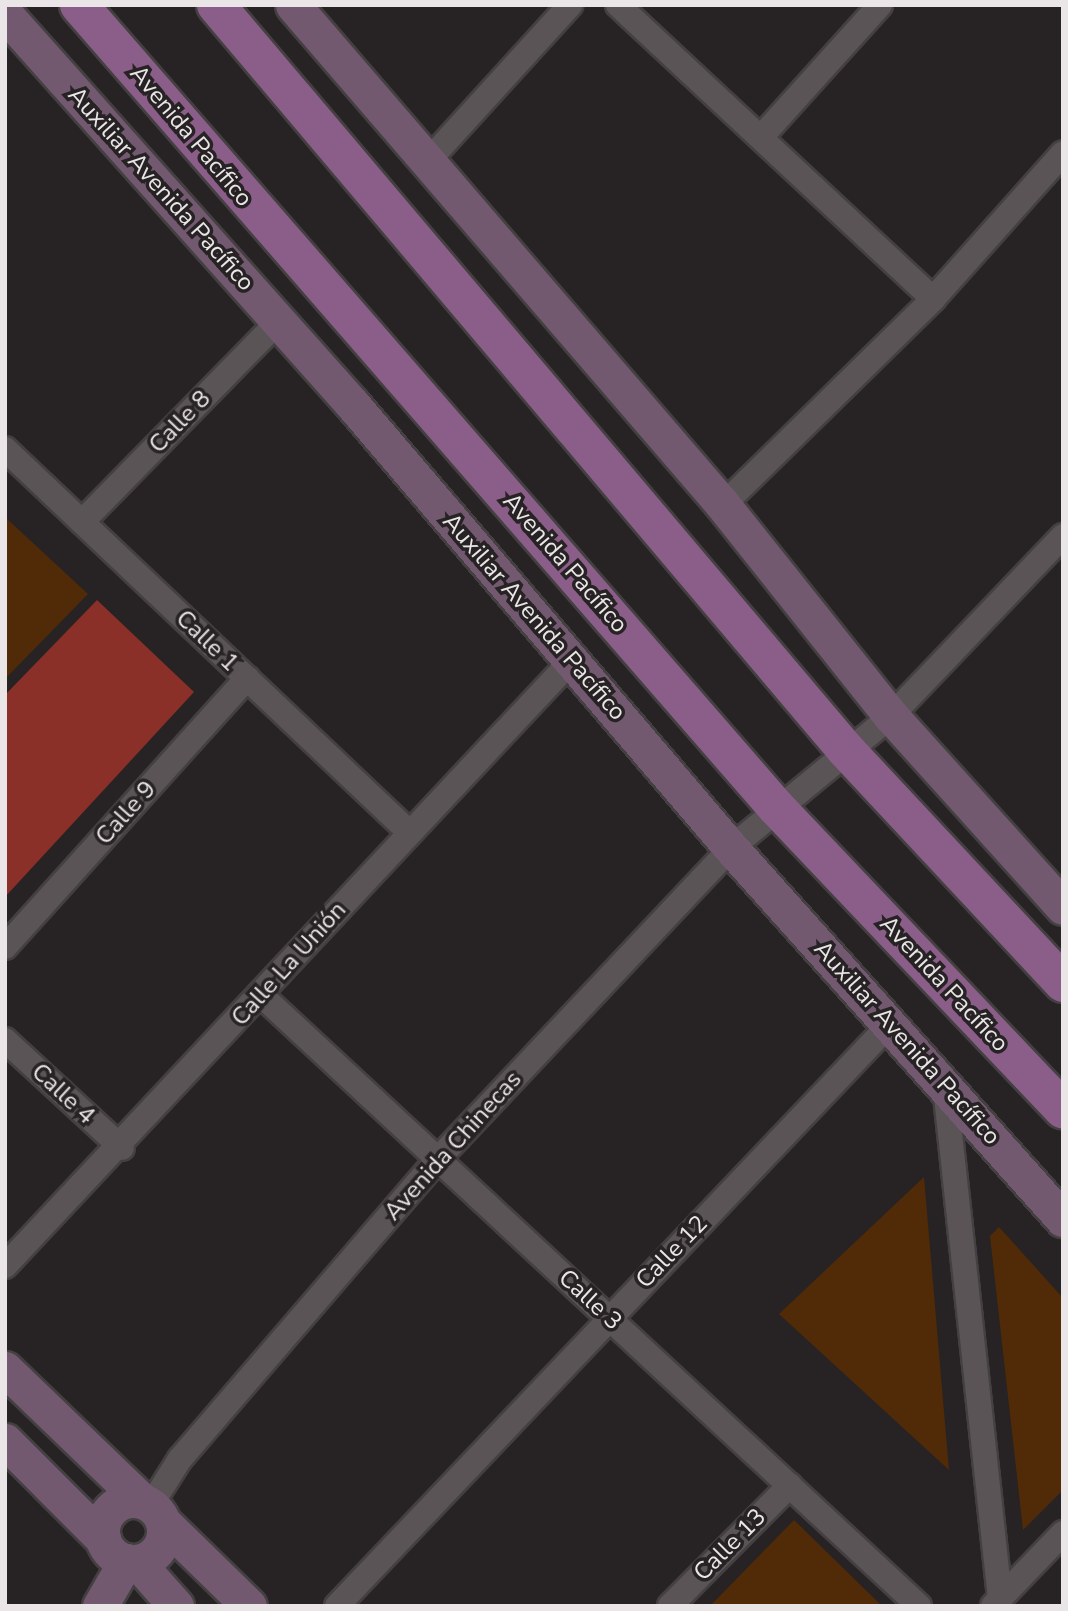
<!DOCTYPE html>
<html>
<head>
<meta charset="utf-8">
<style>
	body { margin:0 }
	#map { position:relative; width:1068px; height:1611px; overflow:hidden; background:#272223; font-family:"Nunito Sans",sans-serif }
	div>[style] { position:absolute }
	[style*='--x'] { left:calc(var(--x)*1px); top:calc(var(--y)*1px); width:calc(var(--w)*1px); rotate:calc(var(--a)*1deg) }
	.green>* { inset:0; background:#512b07 }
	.building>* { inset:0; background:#8b3028 }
	.roads { filter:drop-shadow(2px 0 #444041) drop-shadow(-2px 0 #444041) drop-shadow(0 2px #444041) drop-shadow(0 -2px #444041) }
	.minor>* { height:24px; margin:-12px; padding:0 12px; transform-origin:12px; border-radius:12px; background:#5a5456 }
	.secondary>* { height:35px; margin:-17.5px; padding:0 17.5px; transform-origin:17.5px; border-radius:17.5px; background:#725970 }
	.secondary>.ring { margin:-17.5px; padding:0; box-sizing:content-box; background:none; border:35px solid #725970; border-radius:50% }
	.primary>* { height:38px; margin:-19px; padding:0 19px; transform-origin:19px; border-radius:19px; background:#8b5e8a }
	span { translate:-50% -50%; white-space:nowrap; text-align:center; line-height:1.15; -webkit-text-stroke:7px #272223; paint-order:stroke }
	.street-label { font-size:24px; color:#eae6e7 }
	.frame { position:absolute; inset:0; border:7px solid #eae6e7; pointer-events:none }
</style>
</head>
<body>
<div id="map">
	<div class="green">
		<div style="clip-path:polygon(5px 517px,88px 594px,5px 679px)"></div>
		<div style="clip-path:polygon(924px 1177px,949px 1470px,779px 1314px)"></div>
		<div style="clip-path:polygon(999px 1227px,1063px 1298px,1063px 1490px,1023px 1530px,990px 1236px)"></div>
		<div style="clip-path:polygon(794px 1520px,882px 1606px,710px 1606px)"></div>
	</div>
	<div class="building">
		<div style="clip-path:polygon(97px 600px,194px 692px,5px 897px,5px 695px)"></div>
	</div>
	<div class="roads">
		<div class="minor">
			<div style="--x:618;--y:5;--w:431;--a:43"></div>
			<div style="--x:763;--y:135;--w:175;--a:-48"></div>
			<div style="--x:429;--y:160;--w:210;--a:-47.7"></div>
			<div style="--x:5;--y:449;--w:557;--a:43.47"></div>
			<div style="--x:723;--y:505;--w:294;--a:-44.4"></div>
			<div style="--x:933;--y:299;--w:195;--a:-48.3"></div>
			<div style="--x:82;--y:522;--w:281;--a:-45.6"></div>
			<div style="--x:5;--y:947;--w:362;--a:-48"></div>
			<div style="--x:261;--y:995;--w:898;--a:42.88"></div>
			<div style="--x:5;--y:1040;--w:159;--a:42.7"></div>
			<div style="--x:945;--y:1087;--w:514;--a:83.86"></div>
			<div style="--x:5;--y:1266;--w:830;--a:-46.9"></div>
			<div style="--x:151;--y:1505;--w:54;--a:-57.8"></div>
			<div style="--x:180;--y:1459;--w:396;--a:-49.3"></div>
			<div style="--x:438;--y:1159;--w:427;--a:-46.7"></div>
			<div style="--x:731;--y:848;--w:207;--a:-39.5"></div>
			<div style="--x:891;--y:716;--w:249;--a:-46.3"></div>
			<div style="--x:337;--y:1606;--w:806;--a:-46.46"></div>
			<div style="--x:670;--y:1606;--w:170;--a:-45.2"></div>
			<div style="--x:993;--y:1606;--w:101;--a:-46.2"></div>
		</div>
		<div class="secondary">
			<div style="--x:293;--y:5;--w:659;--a:49.3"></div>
			<div style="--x:723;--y:505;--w:270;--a:51.5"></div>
			<div style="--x:891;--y:716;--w:257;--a:48"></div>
			<div style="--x:5;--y:14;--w:523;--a:48.33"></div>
			<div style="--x:353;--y:405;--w:582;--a:49.53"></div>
			<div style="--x:731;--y:848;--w:498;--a:48.2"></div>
			<div style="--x:5;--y:1369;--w:189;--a:43.9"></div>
			<div style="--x:5;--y:1441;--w:139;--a:45"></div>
			<div class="ring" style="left:102px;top:1500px;width:27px;height:27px"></div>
			<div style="--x:163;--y:1522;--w:120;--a:44.3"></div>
			<div style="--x:137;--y:1562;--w:59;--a:48.4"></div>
			<div style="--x:100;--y:1606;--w:52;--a:-60"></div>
		</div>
		<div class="primary">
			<div style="--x:79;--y:5;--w:1063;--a:49.01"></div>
			<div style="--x:776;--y:807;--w:417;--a:46.5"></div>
			<div style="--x:216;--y:5;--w:974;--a:49.79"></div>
			<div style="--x:845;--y:749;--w:320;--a:47"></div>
		</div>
	</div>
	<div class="street-label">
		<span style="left:191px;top:136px;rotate:50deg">Avenida Pacífico</span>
		<span style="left:161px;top:189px;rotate:48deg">Auxiliar Avenida Pacífico</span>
		<span style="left:180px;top:422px;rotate:-46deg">Calle 8</span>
		<span style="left:565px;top:563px;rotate:49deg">Avenida Pacífico</span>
		<span style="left:534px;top:617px;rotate:49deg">Auxiliar Avenida Pacífico</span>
		<span style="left:207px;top:641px;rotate:44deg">Calle 1</span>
		<span style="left:126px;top:813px;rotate:-48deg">Calle 9</span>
		<span style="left:289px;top:964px;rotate:-48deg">Calle La Unión</span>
		<span style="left:944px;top:984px;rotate:47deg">Avenida Pacífico</span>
		<span style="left:907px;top:1043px;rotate:48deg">Auxiliar Avenida Pacífico</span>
		<span style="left:63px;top:1094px;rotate:43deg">Calle 4</span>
		<span style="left:453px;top:1146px;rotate:-48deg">Avenida Chinecas</span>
		<span style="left:672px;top:1252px;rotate:-46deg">Calle 12</span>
		<span style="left:590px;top:1300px;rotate:43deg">Calle 3</span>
		<span style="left:730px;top:1545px;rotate:-45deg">Calle 13</span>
	</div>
	<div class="frame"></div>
</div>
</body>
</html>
